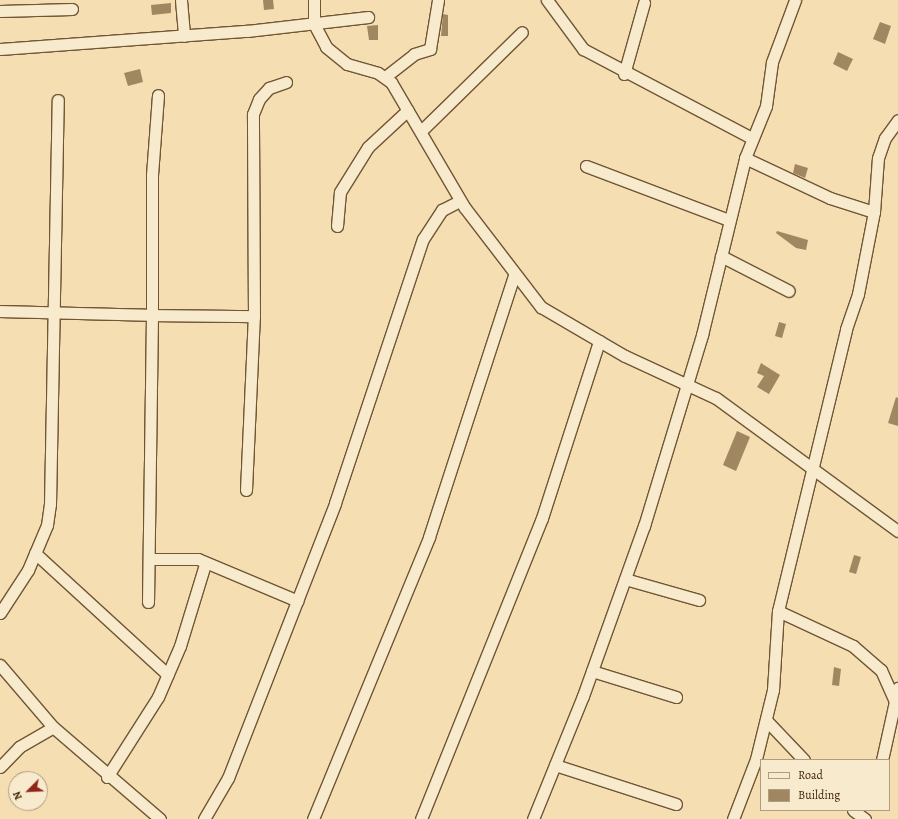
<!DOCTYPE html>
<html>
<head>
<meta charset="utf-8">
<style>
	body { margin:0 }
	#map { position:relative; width:898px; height:819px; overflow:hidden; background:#f5deb2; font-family:Alegreya,serif }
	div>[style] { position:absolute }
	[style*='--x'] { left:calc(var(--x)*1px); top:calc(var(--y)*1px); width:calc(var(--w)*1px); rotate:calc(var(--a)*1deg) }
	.building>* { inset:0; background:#a08761 }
	.roads { filter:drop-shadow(1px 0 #705634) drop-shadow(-1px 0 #705634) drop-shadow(0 1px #705634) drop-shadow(0 -1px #705634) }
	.minor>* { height:11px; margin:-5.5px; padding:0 5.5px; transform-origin:5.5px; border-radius:5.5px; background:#f8eacd }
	span { translate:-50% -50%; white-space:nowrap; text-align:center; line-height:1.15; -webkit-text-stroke:3px #f8eacd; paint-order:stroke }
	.legend { position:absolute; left:760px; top:759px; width:130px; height:52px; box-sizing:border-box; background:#f8eacd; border:1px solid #b09c7f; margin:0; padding:5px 7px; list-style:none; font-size:12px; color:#43280a }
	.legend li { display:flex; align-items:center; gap:8px; height:20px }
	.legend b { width:20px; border:1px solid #b09c7f }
	.north { position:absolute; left:8px; top:771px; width:40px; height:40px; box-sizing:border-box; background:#f8eacd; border:1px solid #b09c7f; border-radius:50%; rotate:246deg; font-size:11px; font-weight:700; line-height:16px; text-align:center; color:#43280a }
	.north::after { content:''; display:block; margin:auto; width:14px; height:18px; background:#8f2418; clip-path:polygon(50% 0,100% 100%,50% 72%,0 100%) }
</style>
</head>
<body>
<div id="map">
	<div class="building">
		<div style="clip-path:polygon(263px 0,273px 0,274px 9px,264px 10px)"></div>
		<div style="clip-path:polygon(171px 3px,171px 13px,152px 15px,151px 5px)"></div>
		<div style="clip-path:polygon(443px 14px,448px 15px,448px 36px,441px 36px)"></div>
		<div style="clip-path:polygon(880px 22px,891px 26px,885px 44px,873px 39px)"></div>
		<div style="clip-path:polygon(378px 25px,378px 40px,369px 40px,367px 26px)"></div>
		<div style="clip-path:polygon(838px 52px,853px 59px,847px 71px,833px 64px)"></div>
		<div style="clip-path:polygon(140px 69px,143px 82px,128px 86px,124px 73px)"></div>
		<div style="clip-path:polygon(795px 164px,808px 168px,805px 178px,793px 173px)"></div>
		<div style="clip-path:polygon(777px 231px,808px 240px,806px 250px,796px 248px,776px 233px)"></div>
		<div style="clip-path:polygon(779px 322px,786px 324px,782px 338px,775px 336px)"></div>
		<div style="clip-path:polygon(761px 363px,780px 375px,769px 394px,757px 387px,764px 376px,757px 373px)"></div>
		<div style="clip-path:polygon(896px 397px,898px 398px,898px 426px,888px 423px)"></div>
		<div style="clip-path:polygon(737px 431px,750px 437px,736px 471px,723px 465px)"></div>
		<div style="clip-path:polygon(854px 555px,861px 557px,856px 574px,849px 572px)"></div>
		<div style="clip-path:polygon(834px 667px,841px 669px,839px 686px,832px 685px)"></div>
	</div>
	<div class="roads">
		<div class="minor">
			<div style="--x:181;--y:0;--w:36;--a:85"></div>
			<div style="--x:314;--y:0;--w:24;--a:90"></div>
			<div style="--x:314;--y:24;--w:26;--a:62"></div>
			<div style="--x:326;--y:47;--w:27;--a:39"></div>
			<div style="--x:347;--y:64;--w:32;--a:16"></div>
			<div style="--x:378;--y:73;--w:16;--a:35"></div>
			<div style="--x:391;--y:82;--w:146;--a:59.6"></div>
			<div style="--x:465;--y:208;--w:125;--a:52.5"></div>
			<div style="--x:541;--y:307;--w:97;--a:30.3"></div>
			<div style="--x:625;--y:356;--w:100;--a:24.8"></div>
			<div style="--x:716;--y:398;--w:225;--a:36.2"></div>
			<div style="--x:547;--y:0;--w:61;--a:53.7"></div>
			<div style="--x:583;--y:49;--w:191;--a:27.8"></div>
			<div style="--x:0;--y:11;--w:72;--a:-1.6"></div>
			<div style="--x:0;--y:49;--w:248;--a:-4.2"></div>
			<div style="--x:247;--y:31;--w:122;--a:-6.6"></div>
			<div style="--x:624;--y:74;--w:74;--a:-74.3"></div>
			<div style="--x:385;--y:77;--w:37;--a:-38"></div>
			<div style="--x:414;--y:54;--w:17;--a:-17"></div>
			<div style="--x:430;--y:49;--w:50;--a:-80.7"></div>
			<div style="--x:421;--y:131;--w:141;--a:-44.4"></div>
			<div style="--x:745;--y:158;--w:94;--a:25.2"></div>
			<div style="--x:830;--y:198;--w:46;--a:17.7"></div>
			<div style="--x:586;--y:166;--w:153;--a:20.7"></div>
			<div style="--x:337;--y:226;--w:34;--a:-85"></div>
			<div style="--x:340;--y:192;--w:53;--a:-58.1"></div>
			<div style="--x:368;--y:147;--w:54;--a:-42.8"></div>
			<div style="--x:721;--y:256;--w:76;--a:27.2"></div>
			<div style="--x:0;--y:311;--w:152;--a:1.5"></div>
			<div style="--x:152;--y:315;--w:140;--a:-90"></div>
			<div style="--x:152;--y:175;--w:80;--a:-85.7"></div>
			<div style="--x:246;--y:490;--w:174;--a:-87.4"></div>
			<div style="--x:254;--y:316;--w:202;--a:-90.3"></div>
			<div style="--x:253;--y:114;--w:16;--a:-68"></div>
			<div style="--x:259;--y:99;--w:15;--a:-48"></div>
			<div style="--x:269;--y:88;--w:18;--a:-19"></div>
			<div style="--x:35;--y:553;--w:180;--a:42.5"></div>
			<div style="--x:149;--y:559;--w:49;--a:0"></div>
			<div style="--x:198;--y:559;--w:108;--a:22.8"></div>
			<div style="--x:625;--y:579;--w:77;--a:15.8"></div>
			<div style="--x:148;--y:602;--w:287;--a:-89.2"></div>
			<div style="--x:152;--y:315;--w:102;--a:0.6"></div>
			<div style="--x:778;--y:611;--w:83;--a:25"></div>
			<div style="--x:853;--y:646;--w:37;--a:41"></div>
			<div style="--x:881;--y:670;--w:35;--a:66"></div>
			<div style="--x:0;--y:613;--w:51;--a:-56.9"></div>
			<div style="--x:28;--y:570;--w:49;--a:-67.1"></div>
			<div style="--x:47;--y:525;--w:21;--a:-82"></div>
			<div style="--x:50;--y:504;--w:404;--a:-88.9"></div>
			<div style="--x:0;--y:665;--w:82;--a:49.5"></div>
			<div style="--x:53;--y:727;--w:141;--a:40.7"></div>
			<div style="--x:592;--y:671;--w:88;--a:17.2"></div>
			<div style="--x:766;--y:720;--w:55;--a:46.5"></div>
			<div style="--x:882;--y:760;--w:74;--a:-77.5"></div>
			<div style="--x:555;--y:765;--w:127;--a:17.9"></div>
			<div style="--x:0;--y:767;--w:28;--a:-46"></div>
			<div style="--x:19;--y:747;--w:39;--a:-30"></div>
			<div style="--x:107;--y:777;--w:95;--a:-57.5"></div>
			<div style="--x:158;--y:697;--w:56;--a:-66.7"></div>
			<div style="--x:180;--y:646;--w:86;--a:-73"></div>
			<div style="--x:853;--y:810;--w:15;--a:37"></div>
			<div style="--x:204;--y:819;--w:48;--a:-59.7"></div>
			<div style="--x:228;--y:778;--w:295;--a:-68.7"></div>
			<div style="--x:335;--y:503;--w:278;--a:-71.6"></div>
			<div style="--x:423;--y:239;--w:35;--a:-57"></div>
			<div style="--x:442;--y:210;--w:20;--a:-27"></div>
			<div style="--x:313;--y:819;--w:305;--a:-67.6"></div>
			<div style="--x:429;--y:537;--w:275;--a:-72"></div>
			<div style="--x:421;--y:819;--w:324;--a:-68.1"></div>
			<div style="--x:542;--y:518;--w:186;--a:-72.1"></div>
			<div style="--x:533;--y:819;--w:133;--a:-67.9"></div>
			<div style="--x:583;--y:696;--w:181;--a:-70.3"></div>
			<div style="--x:644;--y:526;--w:200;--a:-73.1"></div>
			<div style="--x:702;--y:335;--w:182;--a:-76.3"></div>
			<div style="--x:745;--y:158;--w:56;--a:-68"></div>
			<div style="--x:766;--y:106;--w:44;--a:-82.2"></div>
			<div style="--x:772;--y:62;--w:66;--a:-69.6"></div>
			<div style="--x:733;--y:819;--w:64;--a:-69"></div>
			<div style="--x:756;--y:759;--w:71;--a:-76.2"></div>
			<div style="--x:773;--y:690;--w:79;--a:-86.4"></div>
			<div style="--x:778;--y:611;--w:290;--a:-76.4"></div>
			<div style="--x:846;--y:329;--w:37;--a:-71"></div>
			<div style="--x:858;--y:294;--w:84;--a:-79"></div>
			<div style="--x:874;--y:212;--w:54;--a:-85.8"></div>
			<div style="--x:878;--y:158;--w:21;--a:-71"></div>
			<div style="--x:885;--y:138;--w:22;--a:-54"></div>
		</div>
	</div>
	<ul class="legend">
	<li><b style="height:5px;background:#f8eacd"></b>Road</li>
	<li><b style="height:11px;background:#a08761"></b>Building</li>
	</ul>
	<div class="north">N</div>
</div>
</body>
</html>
